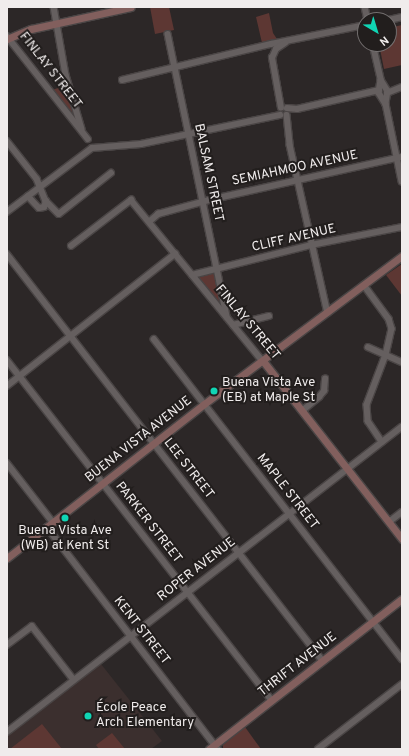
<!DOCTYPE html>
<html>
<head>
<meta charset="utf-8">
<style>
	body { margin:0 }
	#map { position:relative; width:409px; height:756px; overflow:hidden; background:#2c2727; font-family:Overpass,sans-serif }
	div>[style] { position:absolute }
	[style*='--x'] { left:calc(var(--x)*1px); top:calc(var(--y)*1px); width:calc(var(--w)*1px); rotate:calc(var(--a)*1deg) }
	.built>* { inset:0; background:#3b2f2e }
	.green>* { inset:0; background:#5d3733 }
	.roads { filter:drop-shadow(1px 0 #4a4545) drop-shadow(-1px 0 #4a4545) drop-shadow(0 1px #4a4545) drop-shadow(0 -1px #4a4545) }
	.street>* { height:5.5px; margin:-2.75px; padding:0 2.75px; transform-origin:2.75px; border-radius:2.75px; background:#655f5f }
	.secondary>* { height:7px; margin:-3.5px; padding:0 3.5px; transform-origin:3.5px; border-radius:3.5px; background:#825f5d }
	.dots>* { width:11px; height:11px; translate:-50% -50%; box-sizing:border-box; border:2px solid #221e1d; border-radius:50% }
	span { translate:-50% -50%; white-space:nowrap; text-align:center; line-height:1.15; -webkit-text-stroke:4px #221e1d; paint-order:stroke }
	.street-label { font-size:13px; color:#f0ecec }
	.poi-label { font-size:13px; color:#f0ecec }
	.left { translate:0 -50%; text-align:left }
	.frame { position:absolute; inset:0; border:8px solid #f0ecec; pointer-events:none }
	.north { position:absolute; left:357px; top:12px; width:40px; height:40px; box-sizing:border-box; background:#221e1d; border:1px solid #747070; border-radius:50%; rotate:142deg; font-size:11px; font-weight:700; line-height:16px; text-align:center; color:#f0ecec }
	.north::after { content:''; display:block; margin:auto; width:14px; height:18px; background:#10d5b4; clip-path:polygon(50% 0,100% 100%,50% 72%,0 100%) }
</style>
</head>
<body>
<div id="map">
	<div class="built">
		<div style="clip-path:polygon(101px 664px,162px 741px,151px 749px,7px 749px,7px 737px)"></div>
	</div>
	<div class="green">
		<div style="clip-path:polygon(150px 7px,169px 7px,174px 30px,155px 34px)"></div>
		<div style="clip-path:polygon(269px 13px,273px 33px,277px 39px,262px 43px,256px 17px)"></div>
		<div style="clip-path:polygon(402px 25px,402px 65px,384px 69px,379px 44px,389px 44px,389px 28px)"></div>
		<div style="clip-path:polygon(67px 85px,77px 118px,52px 90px)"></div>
		<div style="clip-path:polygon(402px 264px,402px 296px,386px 275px)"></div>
		<div style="clip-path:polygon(215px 272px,221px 299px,218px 303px,199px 279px,199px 276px)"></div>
		<div style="clip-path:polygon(42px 724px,62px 749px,10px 749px)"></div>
		<div style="clip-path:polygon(245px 727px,261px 749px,223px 749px,223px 745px)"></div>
		<div style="clip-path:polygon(112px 733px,125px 749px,99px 749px,96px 745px)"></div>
	</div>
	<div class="roads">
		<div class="street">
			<div style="--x:54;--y:7;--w:69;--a:80"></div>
			<div style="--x:66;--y:75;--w:56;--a:73.5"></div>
			<div style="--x:365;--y:7;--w:13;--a:77"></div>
			<div style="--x:389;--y:20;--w:13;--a:-13"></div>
			<div style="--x:168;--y:34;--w:289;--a:78.2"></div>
			<div style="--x:7;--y:36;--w:131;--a:51.8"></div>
			<div style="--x:373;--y:44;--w:37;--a:77"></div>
			<div style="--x:381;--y:80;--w:13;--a:99"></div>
			<div style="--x:379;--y:93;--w:13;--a:58"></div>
			<div style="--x:122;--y:80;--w:153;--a:-13.6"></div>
			<div style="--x:271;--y:44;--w:96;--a:-11.4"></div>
			<div style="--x:381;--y:80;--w:13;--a:58"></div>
			<div style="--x:388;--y:91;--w:13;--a:99"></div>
			<div style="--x:386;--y:104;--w:79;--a:78.3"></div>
			<div style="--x:387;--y:93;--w:16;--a:-22"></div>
			<div style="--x:281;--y:108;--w:51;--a:-100.2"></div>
			<div style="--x:272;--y:58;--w:10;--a:-66"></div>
			<div style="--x:276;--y:49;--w:11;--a:-34"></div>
			<div style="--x:287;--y:108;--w:10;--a:6"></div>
			<div style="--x:297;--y:109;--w:84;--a:-13"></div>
			<div style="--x:287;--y:115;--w:30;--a:84"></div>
			<div style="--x:290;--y:145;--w:172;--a:77.3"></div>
			<div style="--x:7;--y:141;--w:48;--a:51.7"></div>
			<div style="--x:37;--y:179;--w:24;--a:68"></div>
			<div style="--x:46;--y:201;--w:18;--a:45"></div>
			<div style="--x:59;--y:214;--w:66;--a:-38.3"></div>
			<div style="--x:28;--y:196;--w:16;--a:47"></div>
			<div style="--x:39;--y:208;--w:5;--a:-11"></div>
			<div style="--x:44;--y:207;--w:6;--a:-72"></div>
			<div style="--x:7;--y:212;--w:106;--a:-37"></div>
			<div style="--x:92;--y:148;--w:49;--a:-4.7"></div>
			<div style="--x:141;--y:144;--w:142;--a:-11.8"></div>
			<div style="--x:150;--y:221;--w:11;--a:-41"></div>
			<div style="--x:158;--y:214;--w:53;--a:-15.4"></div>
			<div style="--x:209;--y:200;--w:198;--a:-12.6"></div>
			<div style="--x:71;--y:246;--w:76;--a:-37.5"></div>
			<div style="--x:131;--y:200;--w:208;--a:50.7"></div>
			<div style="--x:7;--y:254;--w:515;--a:52.17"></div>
			<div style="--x:192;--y:275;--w:123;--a:-14.1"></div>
			<div style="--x:311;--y:245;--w:93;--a:-11.2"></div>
			<div style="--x:364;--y:285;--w:42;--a:53.7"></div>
			<div style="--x:389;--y:319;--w:10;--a:73"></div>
			<div style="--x:392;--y:329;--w:27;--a:103"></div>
			<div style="--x:386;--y:355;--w:53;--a:110.8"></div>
			<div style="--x:367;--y:405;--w:16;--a:86"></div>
			<div style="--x:368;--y:421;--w:25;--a:56"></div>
			<div style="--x:233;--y:325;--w:37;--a:-14"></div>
			<div style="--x:154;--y:339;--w:405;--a:52.2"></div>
			<div style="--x:368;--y:347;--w:37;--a:24"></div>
			<div style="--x:7;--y:360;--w:432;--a:52.1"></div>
			<div style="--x:7;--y:386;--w:214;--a:-38.2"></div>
			<div style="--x:302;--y:411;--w:22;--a:-39"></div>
			<div style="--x:319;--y:397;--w:8;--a:-50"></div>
			<div style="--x:324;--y:391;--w:12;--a:-85"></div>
			<div style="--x:7;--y:463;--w:75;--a:52.1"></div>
			<div style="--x:389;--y:522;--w:16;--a:-38"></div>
			<div style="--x:47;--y:527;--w:280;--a:52.4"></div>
			<div style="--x:7;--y:645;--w:31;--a:-37"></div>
			<div style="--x:32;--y:626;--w:68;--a:52.1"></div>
			<div style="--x:7;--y:732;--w:499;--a:-37.7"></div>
			<div style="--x:318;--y:749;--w:106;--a:-37.7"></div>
		</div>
		<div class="secondary">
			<div style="--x:7;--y:39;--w:26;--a:-23"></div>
			<div style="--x:31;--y:29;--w:102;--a:-12.4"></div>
			<div style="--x:263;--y:361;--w:226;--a:52"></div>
			<div style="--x:7;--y:558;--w:250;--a:-38"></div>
			<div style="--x:204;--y:404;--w:247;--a:-36.8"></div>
			<div style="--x:209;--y:749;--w:244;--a:-37.9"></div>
		</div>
	</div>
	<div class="dots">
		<div style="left:214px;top:391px;background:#10d5b4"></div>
		<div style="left:65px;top:518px;background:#10d5b4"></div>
		<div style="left:88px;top:716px;background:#10d5b4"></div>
	</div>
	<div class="street-label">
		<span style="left:50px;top:71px;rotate:52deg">FINLAY STREET</span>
		<span style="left:295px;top:169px;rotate:-12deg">SEMIAHMOO AVENUE</span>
		<span style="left:208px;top:173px;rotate:78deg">BALSAM STREET</span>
		<span style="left:294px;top:239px;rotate:-13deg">CLIFF AVENUE</span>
		<span style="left:247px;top:323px;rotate:50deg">FINLAY STREET</span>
		<span style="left:139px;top:440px;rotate:-38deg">BUENA VISTA AVENUE</span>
		<span style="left:188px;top:469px;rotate:52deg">LEE STREET</span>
		<span style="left:287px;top:492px;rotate:52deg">MAPLE STREET</span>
		<span style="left:148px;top:523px;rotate:52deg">PARKER STREET</span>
		<span style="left:197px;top:570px;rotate:-38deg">ROPER AVENUE</span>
		<span style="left:141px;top:631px;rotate:52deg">KENT STREET</span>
		<span style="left:298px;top:665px;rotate:-38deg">THRIFT AVENUE</span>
	</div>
	<div class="poi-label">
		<span class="left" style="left:222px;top:391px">Buena Vista Ave<br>(EB) at Maple St</span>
		<span style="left:65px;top:539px">Buena Vista Ave<br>(WB) at Kent St</span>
		<span class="left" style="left:96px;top:716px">École Peace<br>Arch Elementary</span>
	</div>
	<div class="frame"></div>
	<div class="north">N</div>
</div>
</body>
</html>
